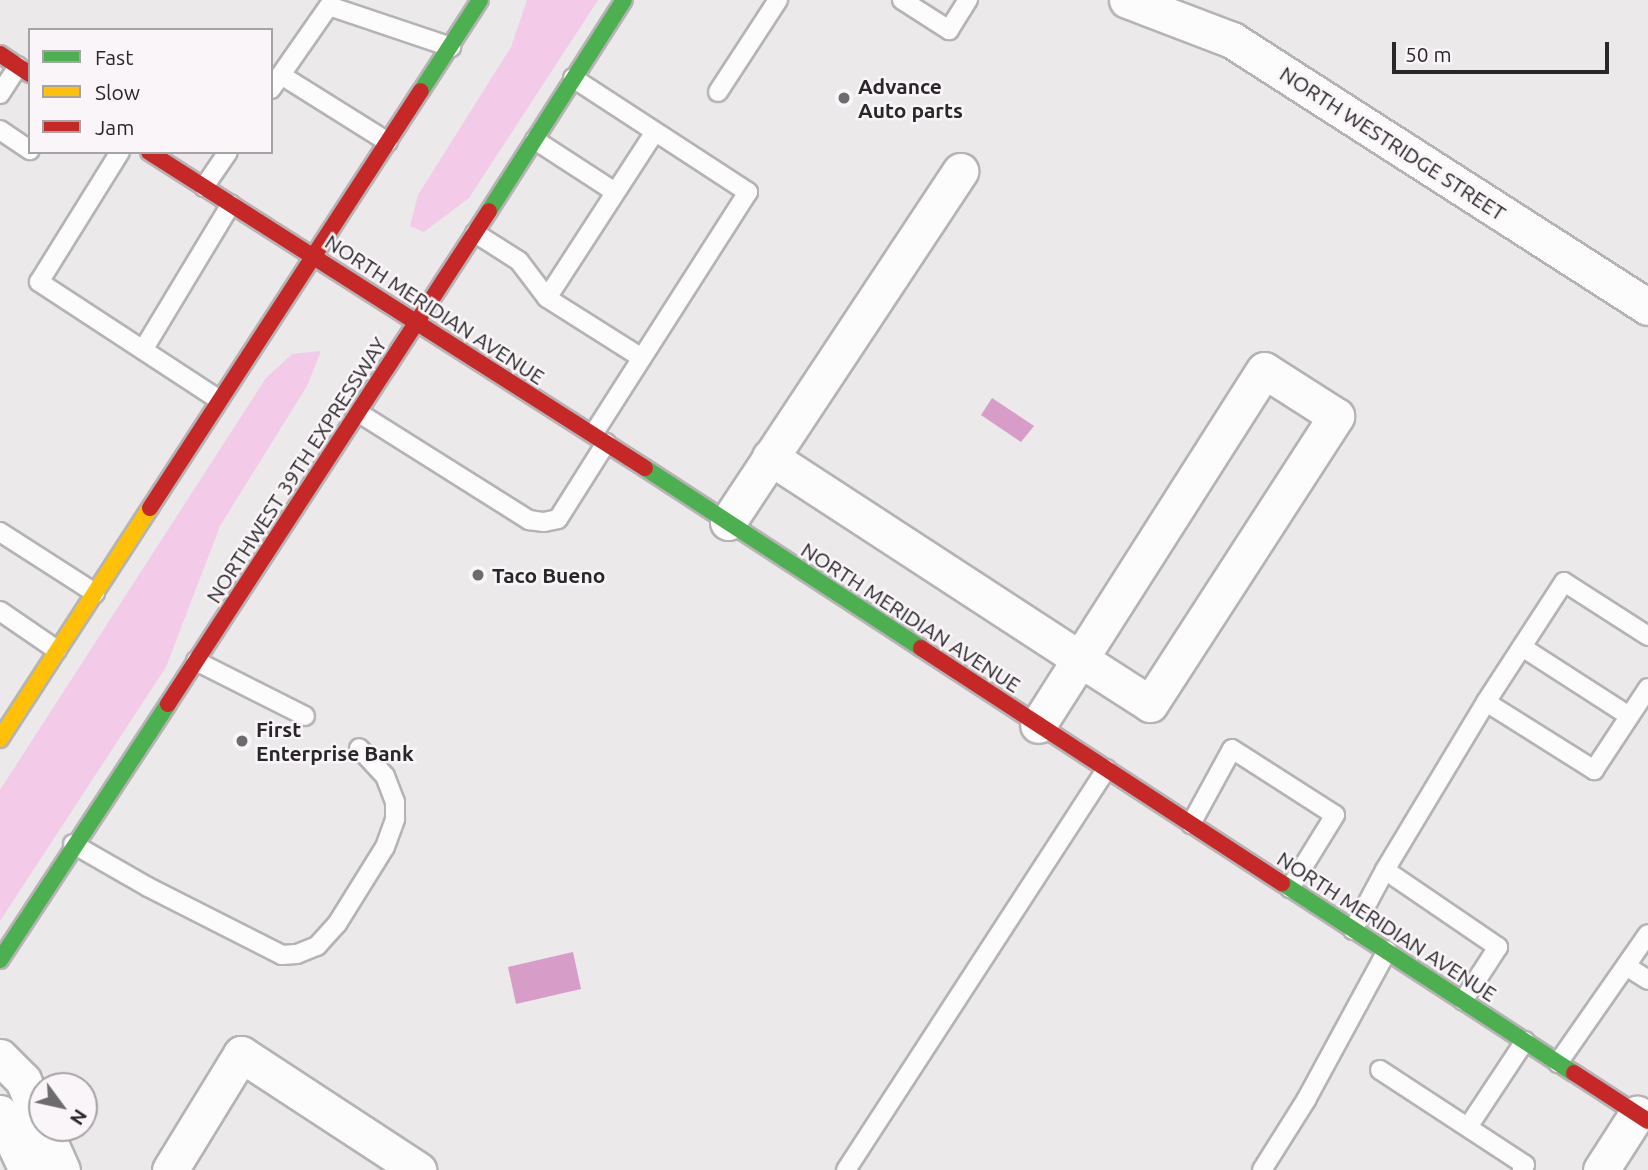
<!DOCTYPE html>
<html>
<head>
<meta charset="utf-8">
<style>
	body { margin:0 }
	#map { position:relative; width:1648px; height:1170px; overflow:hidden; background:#ebe9ea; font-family:Ubuntu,sans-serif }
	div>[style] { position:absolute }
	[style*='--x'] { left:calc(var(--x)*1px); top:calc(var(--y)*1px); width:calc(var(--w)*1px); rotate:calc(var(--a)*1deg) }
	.green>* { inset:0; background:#f3cbe8 }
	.water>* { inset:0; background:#d79dc8 }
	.roads { filter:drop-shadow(2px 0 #b5b3b4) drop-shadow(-2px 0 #b5b3b4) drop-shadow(0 2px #b5b3b4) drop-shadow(0 -2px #b5b3b4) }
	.lane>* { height:18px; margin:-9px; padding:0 9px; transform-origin:9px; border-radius:9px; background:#fcfcfc }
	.street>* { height:35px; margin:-17.5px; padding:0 17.5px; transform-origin:17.5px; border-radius:17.5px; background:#fcfcfc }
	.fast>* { height:16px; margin:-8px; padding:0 8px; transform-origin:8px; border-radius:8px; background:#4caf50 }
	.slow>* { height:16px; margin:-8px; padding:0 8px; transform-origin:8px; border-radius:8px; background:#ffc107 }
	.jam>* { height:16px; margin:-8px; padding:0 8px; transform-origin:8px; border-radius:8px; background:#c62828 }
	.dots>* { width:19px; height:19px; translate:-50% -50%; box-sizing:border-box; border:4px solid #faf5f8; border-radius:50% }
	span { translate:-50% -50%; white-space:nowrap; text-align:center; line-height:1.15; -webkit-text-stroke:5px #faf5f8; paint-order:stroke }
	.poi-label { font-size:21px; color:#292729; font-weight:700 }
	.left { translate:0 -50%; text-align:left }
	.street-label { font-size:21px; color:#292729 }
	.legend { position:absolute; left:28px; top:28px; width:245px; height:126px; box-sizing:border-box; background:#faf5f8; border:2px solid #a6a3a5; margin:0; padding:9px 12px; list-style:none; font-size:21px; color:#292729 }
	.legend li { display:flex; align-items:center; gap:14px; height:35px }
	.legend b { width:35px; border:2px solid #a6a3a5 }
	.north { position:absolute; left:28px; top:1072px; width:70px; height:70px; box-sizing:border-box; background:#faf5f8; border:2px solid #a6a3a5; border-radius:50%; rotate:123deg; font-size:19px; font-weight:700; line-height:28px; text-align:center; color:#292729 }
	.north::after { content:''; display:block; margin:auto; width:24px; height:32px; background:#6d6b6d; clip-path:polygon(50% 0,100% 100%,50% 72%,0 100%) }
	.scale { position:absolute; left:1392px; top:42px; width:217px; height:32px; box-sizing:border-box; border:4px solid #292729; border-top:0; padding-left:9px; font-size:21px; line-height:24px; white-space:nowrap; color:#292729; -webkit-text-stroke:5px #faf5f8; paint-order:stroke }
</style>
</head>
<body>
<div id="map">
	<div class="green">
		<div style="clip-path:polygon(527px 0,598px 0,469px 198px,424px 232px,410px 226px,418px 195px,511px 47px)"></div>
		<div style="clip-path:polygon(321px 351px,307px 386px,220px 526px,166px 667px,0 921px,0 790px,266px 378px,292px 354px)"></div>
	</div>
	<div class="water">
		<div style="clip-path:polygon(992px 398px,1034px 426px,1021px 442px,981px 415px)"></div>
		<div style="clip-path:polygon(573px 952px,581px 989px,516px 1004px,508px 967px)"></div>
	</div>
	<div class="roads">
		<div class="lane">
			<div style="--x:902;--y:0;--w:56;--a:32.6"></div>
			<div style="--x:949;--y:30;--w:36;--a:-58"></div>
			<div style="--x:281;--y:75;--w:126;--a:32.1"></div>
			<div style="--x:573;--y:78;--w:209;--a:33.1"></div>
			<div style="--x:748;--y:192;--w:287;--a:122.6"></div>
			<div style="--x:271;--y:89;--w:101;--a:-55.1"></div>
			<div style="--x:329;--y:6;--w:129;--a:18.6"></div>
			<div style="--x:718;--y:92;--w:110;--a:-56.9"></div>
			<div style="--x:0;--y:94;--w:33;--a:-57"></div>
			<div style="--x:0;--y:130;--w:36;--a:34"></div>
			<div style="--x:535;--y:140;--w:95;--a:33"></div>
			<div style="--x:120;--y:152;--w:153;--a:121.9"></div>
			<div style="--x:39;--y:282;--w:215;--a:33.2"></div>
			<div style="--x:204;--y:187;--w:42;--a:-55.6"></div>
			<div style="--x:475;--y:233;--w:52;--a:32.5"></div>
			<div style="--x:519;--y:261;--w:46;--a:52.9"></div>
			<div style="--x:547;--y:298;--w:112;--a:32.3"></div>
			<div style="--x:547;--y:298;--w:198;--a:-57"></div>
			<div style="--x:143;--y:350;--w:170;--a:-58.9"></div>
			<div style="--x:359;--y:413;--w:201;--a:32.2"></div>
			<div style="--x:529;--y:520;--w:15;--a:8"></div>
			<div style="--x:544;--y:522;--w:14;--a:-12"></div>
			<div style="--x:558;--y:519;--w:90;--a:-57.7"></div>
			<div style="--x:0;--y:532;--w:113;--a:32.7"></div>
			<div style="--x:0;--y:611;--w:69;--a:34.4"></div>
			<div style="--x:1522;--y:647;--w:127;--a:32.8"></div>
			<div style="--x:196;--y:661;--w:122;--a:26.8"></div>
			<div style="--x:1486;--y:702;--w:128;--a:32.2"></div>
			<div style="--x:1594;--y:770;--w:98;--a:-56.6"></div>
			<div style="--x:1191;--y:824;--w:85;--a:-61.3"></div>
			<div style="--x:1232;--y:749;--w:122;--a:32.7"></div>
			<div style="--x:1335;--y:815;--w:86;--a:121.7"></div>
			<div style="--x:73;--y:844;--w:86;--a:29.8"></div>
			<div style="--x:148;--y:887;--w:150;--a:26.9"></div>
			<div style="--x:282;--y:955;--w:15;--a:-4"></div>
			<div style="--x:297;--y:954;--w:22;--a:-22"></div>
			<div style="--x:317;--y:946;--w:30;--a:-48"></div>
			<div style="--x:337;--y:924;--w:91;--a:-58.1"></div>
			<div style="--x:385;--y:847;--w:30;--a:-70"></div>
			<div style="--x:395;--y:819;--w:17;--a:-90"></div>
			<div style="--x:395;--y:802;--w:28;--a:-111"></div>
			<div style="--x:385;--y:776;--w:38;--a:-133"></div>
			<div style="--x:1385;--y:870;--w:196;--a:-59"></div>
			<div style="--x:1486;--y:702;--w:143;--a:-57"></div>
			<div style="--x:1564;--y:582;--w:100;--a:32.7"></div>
			<div style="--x:1353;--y:930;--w:68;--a:-61.9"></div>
			<div style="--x:1385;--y:870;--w:137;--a:34.3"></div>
			<div style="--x:1498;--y:947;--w:64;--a:122.9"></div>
			<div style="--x:1626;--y:966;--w:26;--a:32"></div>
			<div style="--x:1558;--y:1063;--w:157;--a:-55.1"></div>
			<div style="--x:1380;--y:1070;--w:173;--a:33.2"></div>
			<div style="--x:1525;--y:1165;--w:6;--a:121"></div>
			<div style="--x:1468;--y:1127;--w:103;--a:-56.5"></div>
			<div style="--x:846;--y:1170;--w:478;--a:-57"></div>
			<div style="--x:1262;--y:1170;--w:83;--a:-57.8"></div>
			<div style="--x:1306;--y:1100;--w:170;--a:-61.5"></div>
		</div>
		<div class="street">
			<div style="--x:1127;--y:0;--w:112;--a:20.9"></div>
			<div style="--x:1232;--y:40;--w:494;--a:32.7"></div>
			<div style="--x:770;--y:457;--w:370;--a:33.1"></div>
			<div style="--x:1080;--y:659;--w:83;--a:32.7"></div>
			<div style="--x:1150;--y:704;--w:343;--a:-57.1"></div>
			<div style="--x:1336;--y:416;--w:85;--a:-147.4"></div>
			<div style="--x:1264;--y:370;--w:343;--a:122.5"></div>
			<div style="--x:1080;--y:659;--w:78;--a:122.5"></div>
			<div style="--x:728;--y:522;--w:421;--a:-56.5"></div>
			<div style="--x:0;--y:1057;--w:33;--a:45"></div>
			<div style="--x:23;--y:1080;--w:49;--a:67.1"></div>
			<div style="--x:0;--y:1113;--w:63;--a:64.7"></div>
			<div style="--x:43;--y:1128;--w:46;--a:65.7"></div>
			<div style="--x:170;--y:1170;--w:136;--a:-58.5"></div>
			<div style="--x:241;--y:1054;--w:212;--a:33.2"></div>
			<div style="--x:1601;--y:1170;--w:67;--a:-57.3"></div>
		</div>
		<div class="fast">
			<div style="--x:421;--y:91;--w:108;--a:-57"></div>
			<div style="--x:489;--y:211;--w:250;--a:-57.4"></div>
			<div style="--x:645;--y:468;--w:330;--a:33.1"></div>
			<div style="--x:1282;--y:883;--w:348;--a:33.1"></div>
			<div style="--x:0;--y:960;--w:306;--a:-56.7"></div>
		</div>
		<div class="slow">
			<div style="--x:0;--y:739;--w:275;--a:-57"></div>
		</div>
		<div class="jam">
			<div style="--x:0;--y:54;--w:36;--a:34"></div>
			<div style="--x:149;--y:152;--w:588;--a:32.5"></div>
			<div style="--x:150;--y:508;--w:497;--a:-57"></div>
			<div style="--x:921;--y:648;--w:431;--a:33.1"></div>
			<div style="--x:168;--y:704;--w:588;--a:-56.93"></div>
			<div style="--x:1574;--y:1073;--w:88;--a:33"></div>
		</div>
	</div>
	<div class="dots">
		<div style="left:844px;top:98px;background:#6d6b6d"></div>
		<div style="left:478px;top:575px;background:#6d6b6d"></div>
		<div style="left:242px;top:741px;background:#6d6b6d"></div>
	</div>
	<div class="poi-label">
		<span class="left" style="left:858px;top:98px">Advance<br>Auto parts</span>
		<span class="left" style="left:492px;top:575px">Taco Bueno</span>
		<span class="left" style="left:256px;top:741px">First<br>Enterprise Bank</span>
	</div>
	<div class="street-label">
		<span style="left:1393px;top:143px;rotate:33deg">NORTH WESTRIDGE STREET</span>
		<span style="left:435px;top:309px;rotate:33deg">NORTH MERIDIAN AVENUE</span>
		<span style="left:296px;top:470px;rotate:-57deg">NORTHWEST 39TH EXPRESSWAY</span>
		<span style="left:911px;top:617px;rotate:33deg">NORTH MERIDIAN AVENUE</span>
		<span style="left:1387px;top:926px;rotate:33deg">NORTH MERIDIAN AVENUE</span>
	</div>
	<ul class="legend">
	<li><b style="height:9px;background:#4caf50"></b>Fast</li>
	<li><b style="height:9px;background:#ffc107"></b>Slow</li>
	<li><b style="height:9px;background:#c62828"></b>Jam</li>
	</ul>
	<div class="north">N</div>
	<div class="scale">50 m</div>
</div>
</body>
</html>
